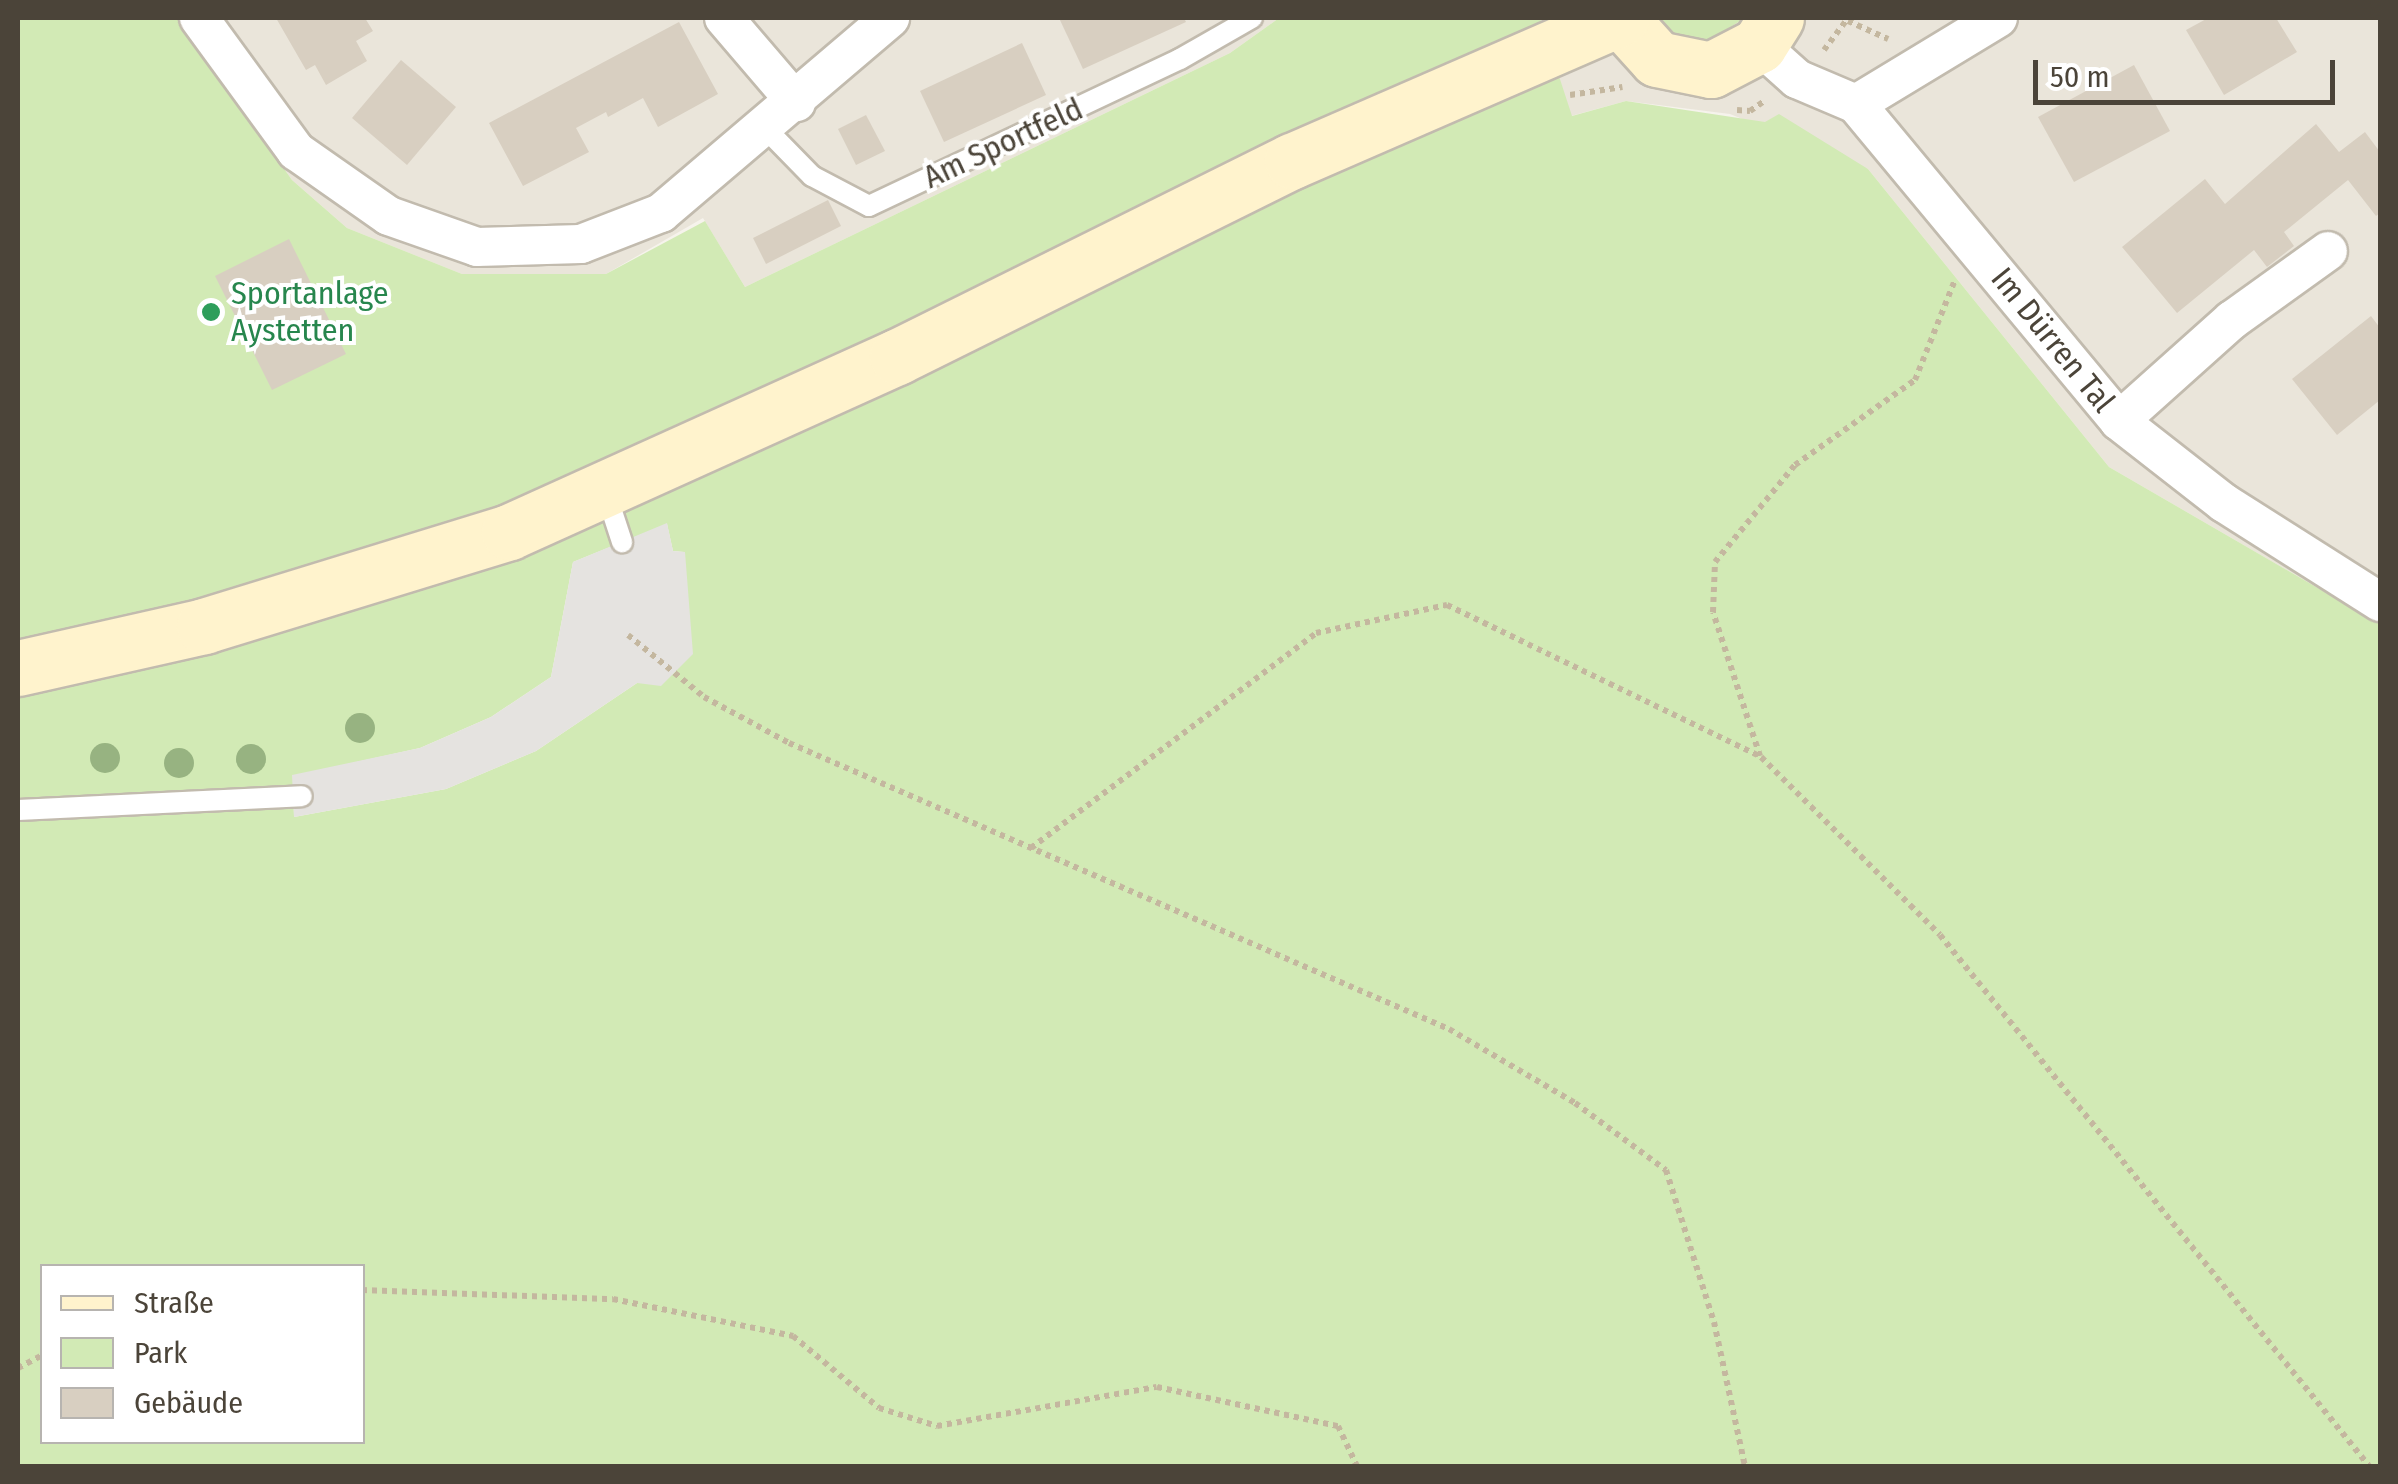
<!DOCTYPE html>
<html>
<head>
<meta charset="utf-8">
<style>
	body { margin:0 }
	#map { position:relative; width:2398px; height:1484px; overflow:hidden; background:#f6f3ec; font-family:"Fira Sans Condensed",sans-serif }
	div>[style] { position:absolute }
	[style*='--x'] { left:calc(var(--x)*1px); top:calc(var(--y)*1px); width:calc(var(--w)*1px); rotate:calc(var(--a)*1deg) }
	.residential>* { inset:0; background:#eae5da }
	.green>* { inset:0; background:#d2eab5 }
	.parking>* { inset:0; background:#e5e3e0 }
	.building>* { inset:0; background:#d8cfc1 }
	.path>* { height:6px; margin-top:-3px; transform-origin:0; background:repeating-linear-gradient(90deg,#c4b79f 0 5px,transparent 0 10px) }
	.roads { filter:drop-shadow(2px 0 #c2bbae) drop-shadow(-2px 0 #c2bbae) drop-shadow(0 2px #c2bbae) drop-shadow(0 -2px #c2bbae) }
	.lane>* { height:20px; margin:-10px; padding:0 10px; transform-origin:10px; border-radius:10px; background:#fff }
	.street>* { height:38px; margin:-19px; padding:0 19px; transform-origin:19px; border-radius:19px; background:#fff }
	.secondary>* { height:55px; margin:-27.5px; padding:0 27.5px; transform-origin:27.5px; border-radius:27.5px; background:#fff3cd }
	.trees>* { width:30px; height:30px; margin:-15px; border-radius:50%; background:#97b381 }
	.dots>* { width:28px; height:28px; translate:-50% -50%; box-sizing:border-box; border:5px solid #fff; border-radius:50% }
	span { translate:-50% -50%; white-space:nowrap; text-align:center; line-height:1.15; -webkit-text-stroke:8px #fff; paint-order:stroke }
	.street-label { font-size:32px; color:#4b4439 }
	.leisure-label { font-size:32px; color:#27864d }
	.left { translate:0 -50%; text-align:left }
	.frame { position:absolute; inset:0; border:20px solid #4b4439; pointer-events:none }
	.legend { position:absolute; left:40px; top:1264px; width:325px; height:180px; box-sizing:border-box; background:#fff; border:2px solid #b7b4b0; margin:0; padding:12px 18px; list-style:none; font-size:30px; color:#4b4439 }
	.legend li { display:flex; align-items:center; gap:20px; height:50px }
	.legend b { width:50px; border:2px solid #b7b4b0 }
	.scale { position:absolute; left:2033px; top:60px; width:302px; height:45px; box-sizing:border-box; border:5px solid #4b4439; border-top:0; padding-left:12px; font-size:30px; line-height:35px; white-space:nowrap; color:#4b4439; -webkit-text-stroke:8px #fff; paint-order:stroke }
</style>
</head>
<body>
<div id="map">
	<div class="residential">
		<div style="clip-path:polygon(178px 18px,1279px 18px,1230px 53px,745px 287px,703px 218px,606px 274px,462px 274px,347px 228px,292px 180px)"></div>
		<div style="clip-path:polygon(1540px 18px,2380px 18px,2380px 624px,2109px 467px,1868px 169px,1730px 114px,1626px 101px,1571px 116px)"></div>
	</div>
	<div class="green">
		<div style="clip-path:polygon(evenodd,18px 18px,178px 18px,292px 180px,347px 228px,462px 274px,606px 274px,705px 221px,745px 287px,1230px 53px,1279px 18px,1540px 18px,1572px 116px,1626px 101px,1765px 122px,1779px 114px,1868px 169px,2109px 467px,2380px 624px,2380px 1466px,18px 1466px,18px 18px,667px 524px,673px 551px,684px 552px,637px 683px,536px 751px,446px 789px,294px 817px,293px 776px,420px 748px,491px 717px,551px 677px,573px 562px,667px 524px,18px 18px,42px 1266px,362px 1266px,362px 1442px,42px 1442px,42px 1266px)"></div>
		<div style="clip-path:polygon(1651px 18px,1745px 18px,1706px 42px,1670px 35px)"></div>
	</div>
	<div class="parking">
		<div style="clip-path:polygon(667px 523px,673px 551px,685px 552px,693px 654px,661px 686px,637px 683px,536px 751px,446px 789px,294px 817px,292px 775px,420px 748px,491px 717px,551px 677px,573px 562px)"></div>
	</div>
	<div class="building">
		<div style="clip-path:polygon(276px 18px,365px 18px,373px 31px,356px 41px,367px 61px,326px 85px,315px 65px,306px 70px)"></div>
		<div style="clip-path:polygon(1059px 18px,1184px 18px,1186px 22px,1083px 69px)"></div>
		<div style="clip-path:polygon(2208px 18px,2276px 18px,2297px 52px,2224px 95px,2186px 30px)"></div>
		<div style="clip-path:polygon(679px 22px,718px 94px,658px 127px,643px 98px,608px 117px,606px 112px,576px 128px,589px 152px,523px 186px,489px 123px)"></div>
		<div style="clip-path:polygon(1022px 43px,1046px 95px,944px 142px,920px 91px)"></div>
		<div style="clip-path:polygon(401px 60px,456px 107px,407px 165px,352px 118px)"></div>
		<div style="clip-path:polygon(2134px 65px,2170px 131px,2074px 182px,2038px 117px)"></div>
		<div style="clip-path:polygon(866px 115px,885px 151px,856px 165px,838px 129px)"></div>
		<div style="clip-path:polygon(2316px 124px,2339px 152px,2365px 132px,2380px 152px,2380px 213px,2376px 216px,2348px 180px,2284px 232px,2294px 246px,2267px 267px,2254px 250px,2177px 313px,2122px 247px,2205px 179px,2225px 204px)"></div>
		<div style="clip-path:polygon(828px 200px,841px 226px,766px 264px,753px 238px)"></div>
		<div style="clip-path:polygon(289px 239px,346px 354px,272px 390px,215px 276px)"></div>
		<div style="clip-path:polygon(2371px 316px,2380px 328px,2380px 400px,2337px 435px,2292px 379px)"></div>
	</div>
	<div class="path">
		<div style="--x:1848;--y:21;--w:44;--a:24.2"></div>
		<div style="--x:1824;--y:50;--w:40;--a:-53"></div>
		<div style="--x:1570;--y:95;--w:53;--a:-8.7"></div>
		<div style="--x:1737;--y:110;--w:13;--a:4"></div>
		<div style="--x:1750;--y:111;--w:19;--a:-35"></div>
		<div style="--x:628;--y:635;--w:98;--a:39.2"></div>
		<div style="--x:704;--y:697;--w:97;--a:28.4"></div>
		<div style="--x:789;--y:743;--w:719;--a:23.43"></div>
		<div style="--x:1449;--y:1029;--w:146;--a:30.4"></div>
		<div style="--x:1575;--y:1103;--w:113;--a:36.4"></div>
		<div style="--x:1666;--y:1170;--w:159;--a:72.5"></div>
		<div style="--x:1714;--y:1322;--w:147;--a:77.9"></div>
		<div style="--x:1760;--y:756;--w:151;--a:-108.1"></div>
		<div style="--x:1713;--y:612;--w:50;--a:-87.7"></div>
		<div style="--x:1715;--y:562;--w:126;--a:-50.5"></div>
		<div style="--x:1795;--y:465;--w:147;--a:-35.3"></div>
		<div style="--x:1915;--y:380;--w:108;--a:-68.2"></div>
		<div style="--x:1031;--y:848;--w:357;--a:-37"></div>
		<div style="--x:1316;--y:633;--w:134;--a:-12.1"></div>
		<div style="--x:1447;--y:605;--w:349;--a:25.8"></div>
		<div style="--x:1761;--y:757;--w:252;--a:44.8"></div>
		<div style="--x:1940;--y:935;--w:683;--a:51.06"></div>
		<div style="--x:362;--y:1290;--w:251;--a:2.1"></div>
		<div style="--x:613;--y:1299;--w:184;--a:11.6"></div>
		<div style="--x:793;--y:1336;--w:112;--a:39.9"></div>
		<div style="--x:879;--y:1408;--w:61;--a:17.2"></div>
		<div style="--x:937;--y:1426;--w:223;--a:-10.1"></div>
		<div style="--x:1157;--y:1387;--w:185;--a:12.2"></div>
		<div style="--x:1338;--y:1426;--w:44;--a:64.6"></div>
		<div style="--x:18;--y:1368;--w:27;--a:-28"></div>
	</div>
	<div class="roads">
		<div class="lane">
			<div style="--x:766;--y:129;--w:66;--a:45.6"></div>
			<div style="--x:812;--y:176;--w:64;--a:27.8"></div>
			<div style="--x:869;--y:206;--w:344;--a:-25.3"></div>
			<div style="--x:1180;--y:59;--w:83;--a:-29.7"></div>
			<div style="--x:606;--y:493;--w:52;--a:71.9"></div>
			<div style="--x:18;--y:810;--w:284;--a:-2.8"></div>
		</div>
		<div class="street">
			<div style="--x:199;--y:18;--w:165;--a:53.9"></div>
			<div style="--x:296;--y:151;--w:113;--a:35"></div>
			<div style="--x:389;--y:216;--w:93;--a:19.4"></div>
			<div style="--x:477;--y:247;--w:104;--a:-1.7"></div>
			<div style="--x:581;--y:244;--w:86;--a:-21.2"></div>
			<div style="--x:661;--y:213;--w:301;--a:-40.4"></div>
			<div style="--x:724;--y:18;--w:111;--a:49.4"></div>
			<div style="--x:1759;--y:45;--w:51;--a:41.8"></div>
			<div style="--x:1797;--y:79;--w:64;--a:23"></div>
			<div style="--x:1856;--y:104;--w:412;--a:50.3"></div>
			<div style="--x:2119;--y:421;--w:133;--a:38"></div>
			<div style="--x:2224;--y:503;--w:185;--a:32.4"></div>
			<div style="--x:1856;--y:104;--w:166;--a:-31.2"></div>
			<div style="--x:2119;--y:421;--w:152;--a:-41.8"></div>
			<div style="--x:2232;--y:320;--w:118;--a:-35.7"></div>
		</div>
		<div class="secondary">
			<div style="--x:1620;--y:18;--w:55;--a:47.9"></div>
			<div style="--x:1657;--y:59;--w:55;--a:11.5"></div>
			<div style="--x:1711;--y:70;--w:54;--a:-27.5"></div>
			<div style="--x:1759;--y:45;--w:32;--a:-58"></div>
			<div style="--x:18;--y:668;--w:191;--a:-12.7"></div>
			<div style="--x:204;--y:626;--w:319;--a:-17.1"></div>
			<div style="--x:509;--y:532;--w:426;--a:-24.3"></div>
			<div style="--x:897;--y:357;--w:441;--a:-26.4"></div>
			<div style="--x:1292;--y:161;--w:359;--a:-23.5"></div>
		</div>
	</div>
	<div class="trees">
		<div style="left:360px;top:728px"></div>
		<div style="left:105px;top:758px"></div>
		<div style="left:251px;top:759px"></div>
		<div style="left:179px;top:763px"></div>
	</div>
	<div class="dots">
		<div style="left:211px;top:312px;background:#2e9e5b"></div>
	</div>
	<div class="street-label">
		<span style="left:1003px;top:143px;rotate:-25deg">Am Sportfeld</span>
		<span style="left:2053px;top:340px;rotate:51deg">Im Dürren Tal</span>
	</div>
	<div class="leisure-label">
		<span class="left" style="left:231px;top:312px">Sportanlage<br>Aystetten</span>
	</div>
	<div class="frame"></div>
	<ul class="legend">
	<li><b style="height:12px;background:#fff3cd"></b>Straße</li>
	<li><b style="height:28px;background:#d2eab5"></b>Park</li>
	<li><b style="height:28px;background:#d8cfc1"></b>Gebäude</li>
	</ul>
	<div class="scale">50 m</div>
</div>
</body>
</html>
